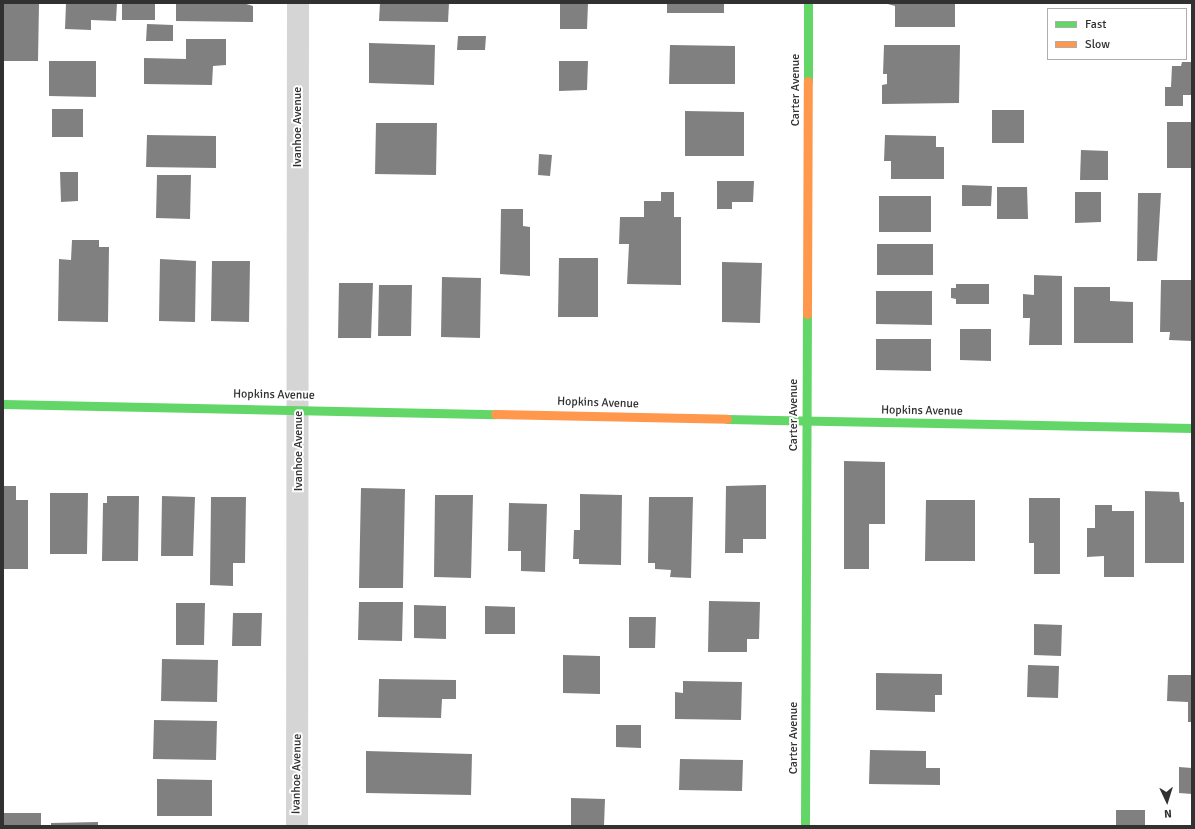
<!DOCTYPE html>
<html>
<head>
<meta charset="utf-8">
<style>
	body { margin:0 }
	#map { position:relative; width:1195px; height:829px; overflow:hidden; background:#fff; font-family:Signika,sans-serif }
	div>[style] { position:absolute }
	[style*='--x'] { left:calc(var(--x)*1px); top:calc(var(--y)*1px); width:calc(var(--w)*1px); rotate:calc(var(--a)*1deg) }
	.building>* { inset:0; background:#808080 }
	.street>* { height:22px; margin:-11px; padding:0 11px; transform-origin:11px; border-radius:11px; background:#d5d5d5 }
	.fast>* { height:9px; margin:-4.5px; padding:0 4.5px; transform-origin:4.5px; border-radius:4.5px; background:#63d668 }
	.slow>* { height:9px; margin:-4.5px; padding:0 4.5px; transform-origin:4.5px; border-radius:4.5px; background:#ff974d }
	span { translate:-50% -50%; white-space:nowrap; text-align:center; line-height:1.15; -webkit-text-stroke:4px #fff; paint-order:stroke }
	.street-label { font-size:12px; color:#313131 }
	.frame { position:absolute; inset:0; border:4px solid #313131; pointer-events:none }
	.legend { position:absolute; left:1047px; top:8px; width:140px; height:52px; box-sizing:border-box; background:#fff; border:1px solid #adadad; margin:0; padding:5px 7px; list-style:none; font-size:12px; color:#313131 }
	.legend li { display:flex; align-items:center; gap:8px; height:20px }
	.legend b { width:20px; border:1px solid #adadad }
	.north { position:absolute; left:1147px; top:781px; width:40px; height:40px; -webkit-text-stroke:3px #fff; paint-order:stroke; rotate:176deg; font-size:11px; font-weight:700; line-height:16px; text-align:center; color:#313131 }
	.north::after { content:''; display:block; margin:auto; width:14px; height:18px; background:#313131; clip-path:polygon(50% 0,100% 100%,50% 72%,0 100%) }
</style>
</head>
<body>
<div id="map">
	<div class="building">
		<div style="clip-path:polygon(3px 3px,39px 3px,38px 61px,3px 61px)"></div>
		<div style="clip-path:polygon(66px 3px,117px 3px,116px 21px,91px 20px,91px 30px,65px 29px)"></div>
		<div style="clip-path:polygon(122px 3px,155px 3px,155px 20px,122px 20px)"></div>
		<div style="clip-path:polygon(164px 3px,243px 3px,253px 6px,253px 22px,176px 21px,176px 4px)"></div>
		<div style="clip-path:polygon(380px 3px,449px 3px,448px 22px,379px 21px)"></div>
		<div style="clip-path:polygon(560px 3px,588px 3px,587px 29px,560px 29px)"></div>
		<div style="clip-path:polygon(667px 3px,724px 3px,724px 13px,667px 13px)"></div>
		<div style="clip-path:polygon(884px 3px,955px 3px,955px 27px,895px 27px,895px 6px)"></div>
		<div style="clip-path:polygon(147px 24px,173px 25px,173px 41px,146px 41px)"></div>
		<div style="clip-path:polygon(458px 36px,486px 36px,485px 50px,457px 50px)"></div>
		<div style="clip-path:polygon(186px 39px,226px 39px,226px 65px,213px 66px,212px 85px,144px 84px,144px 58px,186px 59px)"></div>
		<div style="clip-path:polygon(369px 43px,435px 45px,434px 85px,369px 83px)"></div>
		<div style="clip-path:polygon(670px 45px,735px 46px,735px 84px,669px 84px)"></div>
		<div style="clip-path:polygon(884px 45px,960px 45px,959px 103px,882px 104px,882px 85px,887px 84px,887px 74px,883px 74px)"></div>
		<div style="clip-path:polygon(49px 61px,96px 61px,96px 97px,49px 96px)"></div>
		<div style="clip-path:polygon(559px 61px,588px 61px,587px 90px,559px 91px)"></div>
		<div style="clip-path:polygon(1182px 62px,1192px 62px,1192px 95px,1183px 95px,1183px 106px,1165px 106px,1165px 87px,1171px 87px,1172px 66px,1181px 66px)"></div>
		<div style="clip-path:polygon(52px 109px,83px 109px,83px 137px,52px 137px)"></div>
		<div style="clip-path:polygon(992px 110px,1024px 110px,1024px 143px,992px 143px)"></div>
		<div style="clip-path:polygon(685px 111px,744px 112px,744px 156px,685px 156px)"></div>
		<div style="clip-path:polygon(1167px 122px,1192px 122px,1192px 168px,1167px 168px)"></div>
		<div style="clip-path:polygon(376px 123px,437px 123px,436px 175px,375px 174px)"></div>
		<div style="clip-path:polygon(147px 135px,216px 136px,216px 168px,146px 167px)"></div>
		<div style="clip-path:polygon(885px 135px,936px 136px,936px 147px,944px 147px,944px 179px,891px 179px,891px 161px,884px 161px)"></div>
		<div style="clip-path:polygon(1081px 150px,1108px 151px,1108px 180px,1080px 180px)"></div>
		<div style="clip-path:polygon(539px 154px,552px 155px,550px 176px,538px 175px)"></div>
		<div style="clip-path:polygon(60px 172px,78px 172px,78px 201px,61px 202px)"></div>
		<div style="clip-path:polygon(157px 175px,191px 175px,190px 219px,156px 218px)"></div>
		<div style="clip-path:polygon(717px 181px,754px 181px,753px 202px,732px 202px,732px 209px,717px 209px)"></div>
		<div style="clip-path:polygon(962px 185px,992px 186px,991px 206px,962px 206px)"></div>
		<div style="clip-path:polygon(997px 187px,1027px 187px,1028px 219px,997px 219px)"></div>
		<div style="clip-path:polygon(661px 192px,674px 192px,674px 217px,681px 217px,681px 285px,627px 284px,629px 244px,619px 244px,620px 217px,644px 217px,644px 201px,661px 201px)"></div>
		<div style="clip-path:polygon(1075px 192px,1101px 192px,1101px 222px,1075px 223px)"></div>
		<div style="clip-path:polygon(1138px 193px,1161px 193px,1157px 261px,1137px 261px)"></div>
		<div style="clip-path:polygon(879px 196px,931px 196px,931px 232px,879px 232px)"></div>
		<div style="clip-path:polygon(501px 209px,523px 209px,523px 226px,530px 227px,530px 276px,500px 274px)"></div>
		<div style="clip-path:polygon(72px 240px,99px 240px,99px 247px,109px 247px,108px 322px,58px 321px,59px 259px,71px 260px)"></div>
		<div style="clip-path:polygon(877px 244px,933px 244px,933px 275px,877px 275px)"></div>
		<div style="clip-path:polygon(559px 258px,598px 258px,598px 317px,558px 317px)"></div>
		<div style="clip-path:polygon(160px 259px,196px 261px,195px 322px,159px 321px)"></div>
		<div style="clip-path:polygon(212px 261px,250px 261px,249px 322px,211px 321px)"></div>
		<div style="clip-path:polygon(722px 262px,762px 263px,760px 323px,722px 322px)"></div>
		<div style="clip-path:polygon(1034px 275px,1062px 276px,1062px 345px,1029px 345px,1030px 318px,1023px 318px,1023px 294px,1034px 295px)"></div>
		<div style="clip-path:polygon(442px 277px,481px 278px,480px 338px,441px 337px)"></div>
		<div style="clip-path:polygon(1161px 280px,1192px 280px,1192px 341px,1169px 340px,1170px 332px,1160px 332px)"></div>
		<div style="clip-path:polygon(339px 283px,373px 283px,371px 338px,338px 338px)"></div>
		<div style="clip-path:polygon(956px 284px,989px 284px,989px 304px,956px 304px,956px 299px,951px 298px,951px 288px,956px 288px)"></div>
		<div style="clip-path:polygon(379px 285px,412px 285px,411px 336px,378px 336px)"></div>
		<div style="clip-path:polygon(1074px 287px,1110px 287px,1110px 301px,1133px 302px,1133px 343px,1074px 343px)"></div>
		<div style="clip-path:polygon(876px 291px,932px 291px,932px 325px,876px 324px)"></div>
		<div style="clip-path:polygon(960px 329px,991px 329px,991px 361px,960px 360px)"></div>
		<div style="clip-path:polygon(876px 339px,931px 339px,931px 371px,876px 370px)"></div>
		<div style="clip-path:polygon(844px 461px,885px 462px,885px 524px,869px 524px,869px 569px,844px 569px)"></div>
		<div style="clip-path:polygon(766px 485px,766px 539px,743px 539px,743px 553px,725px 553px,726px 486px)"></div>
		<div style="clip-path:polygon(3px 486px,16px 486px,16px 500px,28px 500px,28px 569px,3px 569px)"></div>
		<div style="clip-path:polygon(361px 488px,405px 489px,403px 588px,359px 588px)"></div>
		<div style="clip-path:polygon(1145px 491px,1179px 492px,1180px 502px,1184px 502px,1184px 563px,1145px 563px)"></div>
		<div style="clip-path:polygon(50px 493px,88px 493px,87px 554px,50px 554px)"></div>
		<div style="clip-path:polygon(580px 494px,622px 495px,621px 565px,579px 564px,579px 559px,573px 559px,574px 530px,580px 530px)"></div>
		<div style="clip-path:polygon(435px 495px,473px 495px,471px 578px,434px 577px)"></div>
		<div style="clip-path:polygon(107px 496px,139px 496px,138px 561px,102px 561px,103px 503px,107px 503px)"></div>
		<div style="clip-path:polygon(162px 496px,195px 497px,193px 556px,161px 556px)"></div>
		<div style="clip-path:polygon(211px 497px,246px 497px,245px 563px,233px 563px,233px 586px,210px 585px)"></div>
		<div style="clip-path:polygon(649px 497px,693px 497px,691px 578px,670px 577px,671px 570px,655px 569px,655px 563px,648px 563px)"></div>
		<div style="clip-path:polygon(1029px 498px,1060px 498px,1060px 574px,1034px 574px,1034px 543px,1029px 543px)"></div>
		<div style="clip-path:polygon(926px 500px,975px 500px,975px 561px,925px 561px)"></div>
		<div style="clip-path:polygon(509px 503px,547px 504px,545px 572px,521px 571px,521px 551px,508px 551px)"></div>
		<div style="clip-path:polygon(1095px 505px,1112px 505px,1112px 511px,1134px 511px,1134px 577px,1104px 577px,1104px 556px,1087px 557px,1087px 528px,1095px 528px)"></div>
		<div style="clip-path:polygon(709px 601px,760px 602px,759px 639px,747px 639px,747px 652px,708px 652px)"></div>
		<div style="clip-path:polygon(359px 602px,403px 602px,402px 641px,358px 640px)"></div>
		<div style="clip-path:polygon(176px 603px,205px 603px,204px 645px,176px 645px)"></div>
		<div style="clip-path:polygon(414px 605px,446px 606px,446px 639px,414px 638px)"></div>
		<div style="clip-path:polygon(485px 606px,515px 607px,515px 634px,485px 634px)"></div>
		<div style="clip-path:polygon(233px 613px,262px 613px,261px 646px,232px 646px)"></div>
		<div style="clip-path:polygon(629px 617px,656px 617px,655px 648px,629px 648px)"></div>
		<div style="clip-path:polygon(1034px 624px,1062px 625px,1061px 656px,1034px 655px)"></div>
		<div style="clip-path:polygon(563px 655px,600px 656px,600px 694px,563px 693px)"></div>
		<div style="clip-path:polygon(162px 659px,218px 660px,217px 702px,161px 701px)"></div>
		<div style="clip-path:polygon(1028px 665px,1059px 666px,1058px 698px,1027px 697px)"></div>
		<div style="clip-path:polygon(876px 673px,942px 674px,942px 695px,935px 695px,935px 712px,876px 710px)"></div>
		<div style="clip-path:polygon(1168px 675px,1192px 675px,1192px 722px,1188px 722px,1188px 702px,1167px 701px)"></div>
		<div style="clip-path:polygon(379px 679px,456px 680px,456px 699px,442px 699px,441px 718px,378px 717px)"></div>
		<div style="clip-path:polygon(683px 681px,742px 682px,741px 720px,675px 719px,675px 692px,683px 693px)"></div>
		<div style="clip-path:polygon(154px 720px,217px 721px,216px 760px,153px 759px)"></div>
		<div style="clip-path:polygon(616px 725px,641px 725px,641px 748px,616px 747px)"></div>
		<div style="clip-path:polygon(870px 750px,926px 751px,926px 768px,940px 768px,940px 785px,869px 784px)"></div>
		<div style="clip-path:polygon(366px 751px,472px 754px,471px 795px,366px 793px)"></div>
		<div style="clip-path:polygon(680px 759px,743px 760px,742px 791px,679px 790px)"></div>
		<div style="clip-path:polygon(1179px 767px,1192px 768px,1192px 794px,1179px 793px)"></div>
		<div style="clip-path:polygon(157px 779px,212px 780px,212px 816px,157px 816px)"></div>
		<div style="clip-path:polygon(571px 798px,605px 799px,604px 826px,571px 826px)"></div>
		<div style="clip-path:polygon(1116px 810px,1145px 810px,1145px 826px,1116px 826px)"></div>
		<div style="clip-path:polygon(3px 813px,41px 813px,41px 826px,3px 826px)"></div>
		<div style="clip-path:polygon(98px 822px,98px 826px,51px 826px,51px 823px)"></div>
	</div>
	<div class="street">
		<div style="--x:297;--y:826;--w:823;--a:-89.93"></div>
	</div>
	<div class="fast">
		<div style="--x:808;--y:81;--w:78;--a:-90"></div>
		<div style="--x:3;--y:404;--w:492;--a:1.2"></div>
		<div style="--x:727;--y:419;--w:465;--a:1.1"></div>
		<div style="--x:805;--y:826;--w:512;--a:-89.78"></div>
	</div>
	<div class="slow">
		<div style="--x:807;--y:314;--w:233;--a:-89.8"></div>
		<div style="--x:495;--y:414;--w:232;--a:1.2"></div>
	</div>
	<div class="street-label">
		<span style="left:796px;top:90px;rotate:-90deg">Carter Avenue</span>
		<span style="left:298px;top:127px;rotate:-90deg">Ivanhoe Avenue</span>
		<span style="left:274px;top:395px;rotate:1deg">Hopkins Avenue</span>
		<span style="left:598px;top:403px;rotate:2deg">Hopkins Avenue</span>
		<span style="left:922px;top:411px;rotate:1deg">Hopkins Avenue</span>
		<span style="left:794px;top:415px;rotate:-90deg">Carter Avenue</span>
		<span style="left:299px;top:451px;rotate:-90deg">Ivanhoe Avenue</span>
		<span style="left:794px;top:738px;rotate:-90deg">Carter Avenue</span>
		<span style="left:297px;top:774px;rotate:-89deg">Ivanhoe Avenue</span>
	</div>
	<div class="frame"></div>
	<ul class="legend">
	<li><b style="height:5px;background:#63d668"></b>Fast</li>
	<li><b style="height:5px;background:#ff974d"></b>Slow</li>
	</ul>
	<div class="north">N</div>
</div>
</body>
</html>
